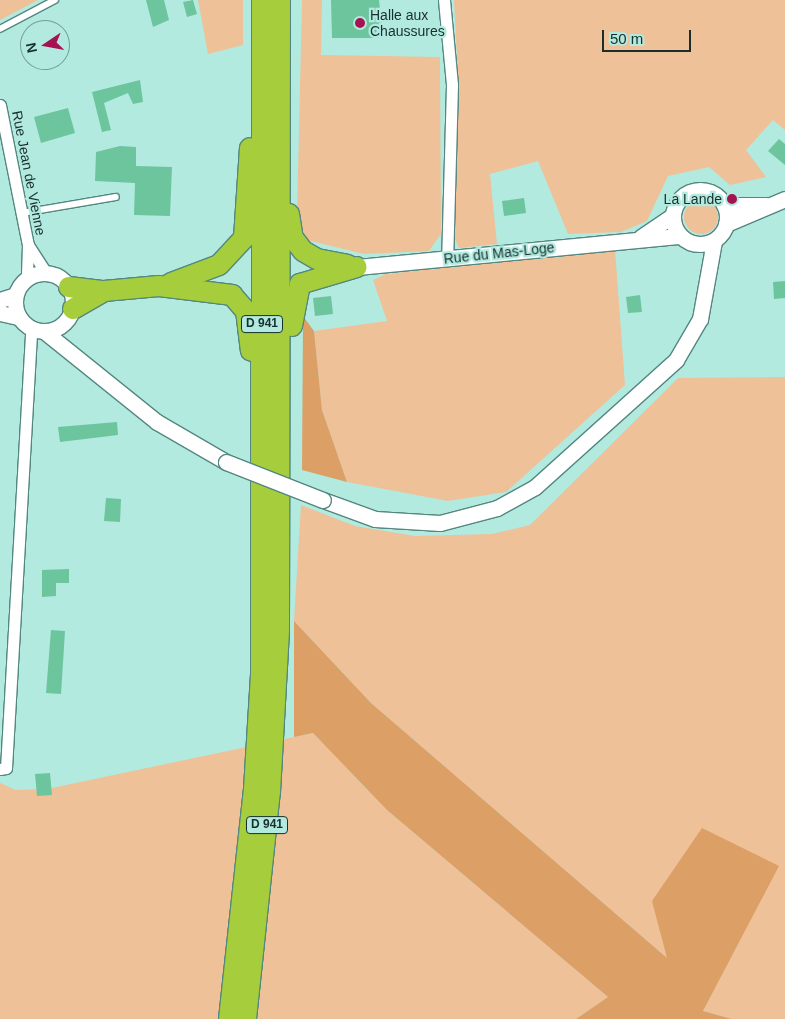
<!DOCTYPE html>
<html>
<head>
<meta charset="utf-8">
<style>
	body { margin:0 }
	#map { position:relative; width:785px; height:1019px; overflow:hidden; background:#b2eae0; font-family:Helvetica,sans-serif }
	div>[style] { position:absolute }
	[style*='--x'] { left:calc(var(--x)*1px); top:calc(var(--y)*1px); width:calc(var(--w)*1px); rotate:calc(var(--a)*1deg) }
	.green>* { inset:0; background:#eec199 }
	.round { border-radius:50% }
	.forest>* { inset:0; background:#dc9f65 }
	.building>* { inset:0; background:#6dc59e }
	.roads { filter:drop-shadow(1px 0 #53877f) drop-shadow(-1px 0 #53877f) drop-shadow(0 1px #53877f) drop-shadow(0 -1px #53877f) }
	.lane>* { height:5.5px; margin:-2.75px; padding:0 2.75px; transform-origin:2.75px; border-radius:2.75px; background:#fff }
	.street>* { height:11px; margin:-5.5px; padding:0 5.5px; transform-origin:5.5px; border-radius:5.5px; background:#fff }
	.secondary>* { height:15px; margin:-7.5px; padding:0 7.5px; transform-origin:7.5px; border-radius:7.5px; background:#fff }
	.secondary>.ring { margin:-7.5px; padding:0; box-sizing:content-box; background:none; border:15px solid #fff; border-radius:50% }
	.highway>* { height:20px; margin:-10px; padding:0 10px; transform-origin:10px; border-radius:10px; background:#a6cd3b }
	.bridges { filter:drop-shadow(1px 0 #53877f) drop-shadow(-1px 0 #53877f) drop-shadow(0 1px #53877f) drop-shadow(0 -1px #53877f) }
	.secondary-bridge>* { height:15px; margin:-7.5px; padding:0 7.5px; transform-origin:7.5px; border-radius:7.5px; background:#fff }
	.dots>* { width:14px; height:14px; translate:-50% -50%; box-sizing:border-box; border:2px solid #b2eae0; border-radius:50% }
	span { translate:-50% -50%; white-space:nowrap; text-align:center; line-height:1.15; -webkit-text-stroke:4.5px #b2eae0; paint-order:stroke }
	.shield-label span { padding:1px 4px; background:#b2eae0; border:1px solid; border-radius:4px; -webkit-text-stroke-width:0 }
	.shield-label { font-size:12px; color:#192f2c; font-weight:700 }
	.poi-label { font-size:14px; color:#192f2c }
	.left { translate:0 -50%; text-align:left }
	.right { translate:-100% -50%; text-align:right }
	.street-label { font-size:14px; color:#192f2c }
	.north { position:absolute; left:20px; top:20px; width:50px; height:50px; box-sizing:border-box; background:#b2eae0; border:1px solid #759f98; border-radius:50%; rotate:258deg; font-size:14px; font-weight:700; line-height:20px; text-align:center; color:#192f2c }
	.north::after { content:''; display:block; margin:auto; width:18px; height:22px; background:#a51351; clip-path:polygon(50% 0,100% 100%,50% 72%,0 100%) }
	.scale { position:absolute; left:602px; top:30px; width:89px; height:22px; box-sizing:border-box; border:2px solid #192f2c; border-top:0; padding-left:6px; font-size:15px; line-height:18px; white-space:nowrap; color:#192f2c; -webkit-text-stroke:4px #b2eae0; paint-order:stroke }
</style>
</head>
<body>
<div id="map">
	<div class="green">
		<div style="clip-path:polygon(0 0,38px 0,0 20px)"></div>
		<div style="clip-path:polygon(198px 0,243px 0,243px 45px,208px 54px)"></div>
		<div style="clip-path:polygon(302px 0,322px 0,321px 55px,440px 57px,441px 234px,429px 251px,364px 254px,307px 240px,297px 217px)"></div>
		<div style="clip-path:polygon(454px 0,785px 0,785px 130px,773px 120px,746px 150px,766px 177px,730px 185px,709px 167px,668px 176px,647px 221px,621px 232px,568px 234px,538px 161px,490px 174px,497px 244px,459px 248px,454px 237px,458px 76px)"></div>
		<div class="round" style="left:684px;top:200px;width:34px;height:34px"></div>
		<div style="clip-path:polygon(615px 249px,625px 385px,506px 492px,448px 501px,347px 482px,322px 410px,314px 331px,387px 321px,373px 280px,386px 274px)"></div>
		<div style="clip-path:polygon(785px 377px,785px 1019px,732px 1019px,703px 1011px,778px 866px,667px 958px,371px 703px,294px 621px,301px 505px,355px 526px,415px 536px,492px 534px,530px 525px,678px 378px)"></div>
		<div style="clip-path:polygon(313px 733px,387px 810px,608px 997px,576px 1019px,0 1019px,0 783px,16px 790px,47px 789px)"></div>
	</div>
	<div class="forest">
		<div style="clip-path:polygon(303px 316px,314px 331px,322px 410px,347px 482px,302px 470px)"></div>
		<div style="clip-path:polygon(294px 621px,371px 703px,667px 958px,652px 901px,702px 828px,779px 866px,703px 1011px,732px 1019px,576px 1019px,608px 997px,387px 810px,313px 733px,294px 737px)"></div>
	</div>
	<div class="building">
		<div style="clip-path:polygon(146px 0,164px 0,169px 20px,153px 27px)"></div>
		<div style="clip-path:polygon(193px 0,197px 14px,187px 17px,183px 2px)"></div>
		<div style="clip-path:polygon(331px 0,379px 0,382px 29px,379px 38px,332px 38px)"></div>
		<div style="clip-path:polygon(140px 80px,143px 102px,133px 104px,128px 93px,104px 103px,111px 130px,102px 132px,92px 92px)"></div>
		<div style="clip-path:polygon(68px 108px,75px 133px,41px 143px,34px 117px)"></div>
		<div style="clip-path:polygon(779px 139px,785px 144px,785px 165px,768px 151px)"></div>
		<div style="clip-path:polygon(120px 146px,136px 147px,136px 166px,172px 167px,170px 216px,134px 215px,135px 183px,95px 181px,96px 152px)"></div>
		<div style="clip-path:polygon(524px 198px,526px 213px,504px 216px,502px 201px)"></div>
		<div style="clip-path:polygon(785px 281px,785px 298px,774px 299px,773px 282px)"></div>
		<div style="clip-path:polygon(640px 295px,642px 312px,628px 313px,626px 297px)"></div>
		<div style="clip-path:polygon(331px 296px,333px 314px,315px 316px,313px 298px)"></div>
		<div style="clip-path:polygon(117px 422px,118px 435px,60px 442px,58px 427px)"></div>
		<div style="clip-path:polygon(106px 498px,121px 499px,120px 522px,104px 521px)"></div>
		<div style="clip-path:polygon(69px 569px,69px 583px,56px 583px,56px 596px,42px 597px,42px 570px)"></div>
		<div style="clip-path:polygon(51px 630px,65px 631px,61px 694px,46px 693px)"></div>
		<div style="clip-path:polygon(50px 773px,52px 795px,37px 796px,35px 774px)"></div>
	</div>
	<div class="roads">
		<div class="lane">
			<div style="--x:0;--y:29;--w:62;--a:-27.8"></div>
			<div style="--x:22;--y:213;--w:95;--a:-9.7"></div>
		</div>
		<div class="street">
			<div style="--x:444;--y:0;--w:85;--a:84.6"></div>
			<div style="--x:452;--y:85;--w:174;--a:91.6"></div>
			<div style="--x:0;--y:105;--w:143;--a:78.7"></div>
			<div style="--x:28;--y:245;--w:32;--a:92"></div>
			<div style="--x:28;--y:245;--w:33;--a:57"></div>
			<div style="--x:0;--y:769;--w:6;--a:-9"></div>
			<div style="--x:6;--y:768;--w:440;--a:-86.7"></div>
		</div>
		<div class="secondary">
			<div class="ring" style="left:673px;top:190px;width:39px;height:39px"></div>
			<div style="--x:724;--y:205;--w:42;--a:0"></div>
			<div style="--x:726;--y:224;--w:64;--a:-23"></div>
			<div style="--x:641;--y:237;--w:37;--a:-34"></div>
			<div style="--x:357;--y:267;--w:323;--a:-5.5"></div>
			<div class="ring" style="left:15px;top:273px;width:43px;height:43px"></div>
			<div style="--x:0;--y:300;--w:16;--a:-18"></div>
			<div style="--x:0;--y:313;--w:18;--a:13"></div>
			<div style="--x:45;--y:332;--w:144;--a:38.8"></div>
			<div style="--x:157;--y:422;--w:80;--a:30.1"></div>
			<div style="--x:323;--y:500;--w:55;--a:20.1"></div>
			<div style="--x:375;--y:519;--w:65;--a:3.5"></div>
			<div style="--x:440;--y:523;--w:59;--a:-14.7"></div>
			<div style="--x:497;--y:508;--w:43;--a:-28.9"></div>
			<div style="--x:535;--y:487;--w:190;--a:-42"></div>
			<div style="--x:676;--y:360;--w:48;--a:-59.7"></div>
			<div style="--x:700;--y:319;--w:79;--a:-79.8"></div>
		</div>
		<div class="highway">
			<div style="--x:289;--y:214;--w:24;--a:81"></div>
			<div style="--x:293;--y:238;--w:16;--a:52"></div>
			<div style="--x:303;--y:251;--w:16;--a:30"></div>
			<div style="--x:317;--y:259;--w:31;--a:11"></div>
			<div style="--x:171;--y:283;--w:51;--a:-20.6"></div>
			<div style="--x:219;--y:265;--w:37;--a:-47"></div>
			<div style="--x:244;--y:238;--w:90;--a:-86.2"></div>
			<div style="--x:69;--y:287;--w:35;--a:7"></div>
			<div style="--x:104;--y:291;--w:55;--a:-5.2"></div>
			<div style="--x:159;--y:286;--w:74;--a:7"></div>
			<div style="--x:232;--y:295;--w:21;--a:49"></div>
			<div style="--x:246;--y:311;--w:40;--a:82.9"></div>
			<div style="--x:73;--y:309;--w:36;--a:-30"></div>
			<div style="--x:292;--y:326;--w:43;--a:-79.2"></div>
			<div style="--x:300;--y:284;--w:59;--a:-16.6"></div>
			<div style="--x:229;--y:1019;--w:231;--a:-83.8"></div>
			<div style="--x:254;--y:789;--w:115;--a:-86.5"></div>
			<div style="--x:261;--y:674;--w:674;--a:-89.91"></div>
			<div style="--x:246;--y:1019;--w:228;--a:-84"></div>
			<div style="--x:270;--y:792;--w:162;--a:-86.8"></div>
			<div style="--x:279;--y:630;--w:630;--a:-89.91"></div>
		</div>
	</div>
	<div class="bridges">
		<div class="secondary-bridge">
			<div style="--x:226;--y:462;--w:104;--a:21.4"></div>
		</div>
	</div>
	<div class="dots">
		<div style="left:360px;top:23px;background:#a51351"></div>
		<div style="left:732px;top:199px;background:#a51351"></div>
	</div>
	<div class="shield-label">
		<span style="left:262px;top:324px">D 941</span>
		<span style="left:267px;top:825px">D 941</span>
	</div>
	<div class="poi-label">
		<span class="left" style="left:370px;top:23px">Halle aux<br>Chaussures</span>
		<span class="right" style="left:722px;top:199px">La Lande</span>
	</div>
	<div class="street-label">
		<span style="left:29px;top:173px;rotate:79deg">Rue Jean de Vienne</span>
		<span style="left:499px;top:253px;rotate:-6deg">Rue du Mas-Loge</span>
	</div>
	<div class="north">N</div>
	<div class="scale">50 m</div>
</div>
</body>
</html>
